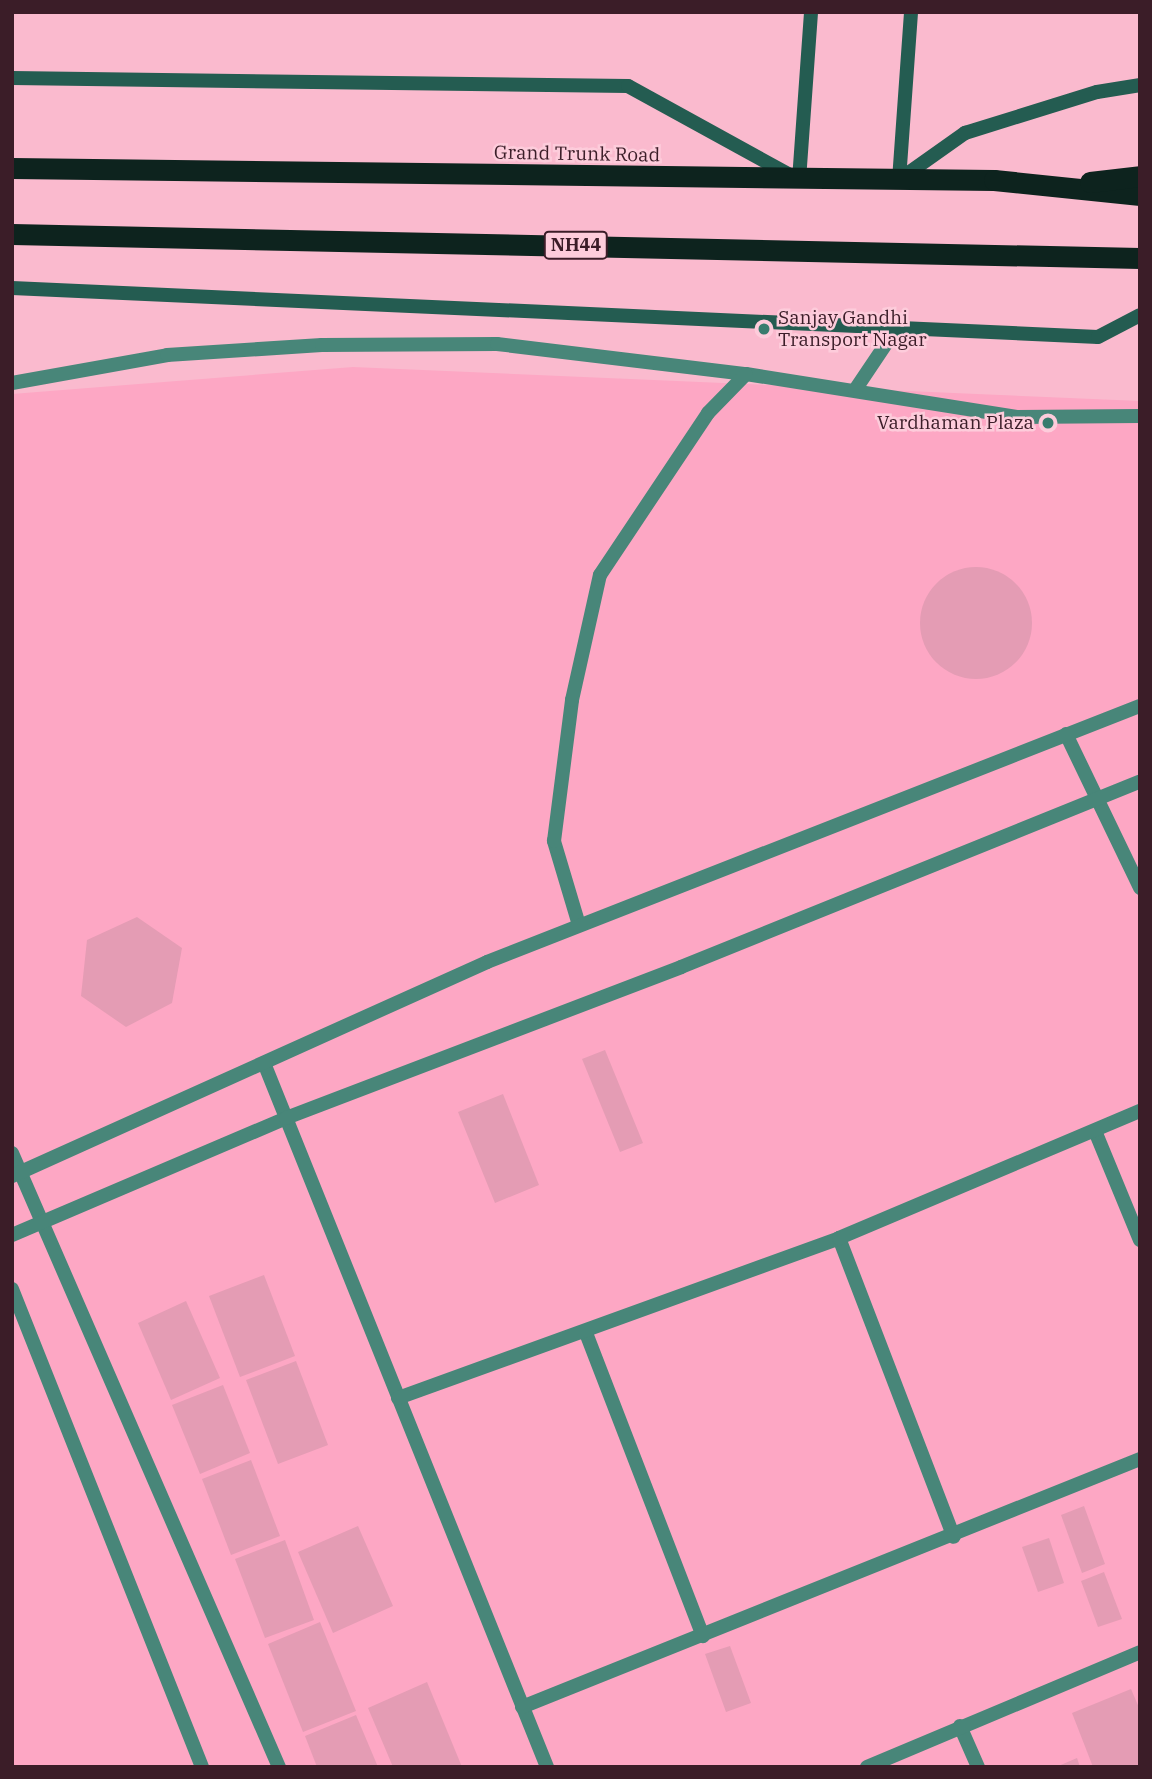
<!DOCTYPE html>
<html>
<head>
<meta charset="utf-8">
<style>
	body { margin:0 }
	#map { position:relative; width:1152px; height:1779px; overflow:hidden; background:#fabace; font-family:"IBM Plex Serif",serif }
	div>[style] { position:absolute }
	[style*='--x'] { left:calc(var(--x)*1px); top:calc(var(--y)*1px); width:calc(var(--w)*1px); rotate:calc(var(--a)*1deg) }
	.built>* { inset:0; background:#fda7c4 }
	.building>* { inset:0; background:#e49cb4 }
	.round { border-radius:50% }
	.lane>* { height:14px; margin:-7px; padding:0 7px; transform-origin:7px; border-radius:7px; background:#488679 }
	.secondary>* { height:14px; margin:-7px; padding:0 7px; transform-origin:7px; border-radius:7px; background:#245c51 }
	.highway>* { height:21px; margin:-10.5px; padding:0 10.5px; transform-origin:10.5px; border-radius:10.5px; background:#0d231e }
	.dots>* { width:19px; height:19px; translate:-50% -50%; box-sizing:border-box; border:4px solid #fdccdb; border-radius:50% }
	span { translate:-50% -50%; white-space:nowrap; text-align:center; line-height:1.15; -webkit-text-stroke:5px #fdccdb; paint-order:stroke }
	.shield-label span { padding:2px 5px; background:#fdccdb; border:2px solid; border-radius:5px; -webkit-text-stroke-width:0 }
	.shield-label { font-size:18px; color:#3b1d28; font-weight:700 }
	.street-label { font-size:19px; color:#3b1d28 }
	.poi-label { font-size:19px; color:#3b1d28 }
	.left { translate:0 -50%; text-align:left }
	.right { translate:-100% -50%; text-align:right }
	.frame { position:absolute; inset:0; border:14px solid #3b1d28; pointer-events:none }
</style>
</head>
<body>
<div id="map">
	<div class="built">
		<div style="clip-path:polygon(353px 367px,1140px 401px,1140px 1767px,12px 1767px,12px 394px)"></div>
	</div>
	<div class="building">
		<div class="round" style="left:920px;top:567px;width:112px;height:112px"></div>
		<div style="clip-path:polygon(137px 917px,182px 948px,172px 1003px,126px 1027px,81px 996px,87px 940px)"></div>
		<div style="clip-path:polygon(605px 1050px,643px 1143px,620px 1152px,582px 1059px)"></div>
		<div style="clip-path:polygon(503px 1094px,539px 1185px,495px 1203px,458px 1112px)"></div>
		<div style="clip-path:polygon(264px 1275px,295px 1356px,240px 1377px,209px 1296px)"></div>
		<div style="clip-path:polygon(186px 1301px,220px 1378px,171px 1400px,138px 1323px)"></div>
		<div style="clip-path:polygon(296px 1361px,328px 1445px,278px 1464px,246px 1380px)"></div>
		<div style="clip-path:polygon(223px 1385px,250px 1453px,200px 1474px,172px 1405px)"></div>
		<div style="clip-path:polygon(251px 1460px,280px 1536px,231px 1555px,202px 1479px)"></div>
		<div style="clip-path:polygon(1084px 1506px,1105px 1564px,1082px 1573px,1061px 1515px)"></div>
		<div style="clip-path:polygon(358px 1526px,393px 1606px,333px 1633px,298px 1552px)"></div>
		<div style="clip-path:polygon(1049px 1538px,1064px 1583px,1038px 1592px,1022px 1547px)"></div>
		<div style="clip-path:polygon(285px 1540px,314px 1620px,265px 1638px,235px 1559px)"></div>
		<div style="clip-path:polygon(1104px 1572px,1122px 1619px,1098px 1627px,1081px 1581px)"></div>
		<div style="clip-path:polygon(320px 1622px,356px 1711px,303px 1732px,268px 1644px)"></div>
		<div style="clip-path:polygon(730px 1646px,751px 1703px,726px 1712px,705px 1654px)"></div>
		<div style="clip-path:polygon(427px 1682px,462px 1767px,393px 1767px,368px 1708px)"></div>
		<div style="clip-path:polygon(1131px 1689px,1140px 1710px,1140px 1767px,1093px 1767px,1072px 1713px)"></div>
		<div style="clip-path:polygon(356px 1715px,378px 1767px,317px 1767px,305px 1736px)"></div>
		<div style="clip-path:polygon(1077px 1758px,1080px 1767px,1056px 1767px)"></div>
	</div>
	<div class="lane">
		<div style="--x:12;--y:383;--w:158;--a:-10.2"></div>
		<div style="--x:167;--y:355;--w:155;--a:-3.7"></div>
		<div style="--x:322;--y:345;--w:175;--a:-0.3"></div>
		<div style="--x:497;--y:344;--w:251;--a:6.9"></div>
		<div style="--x:746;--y:374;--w:274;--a:9"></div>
		<div style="--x:1017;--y:417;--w:123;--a:-0.5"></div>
		<div style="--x:855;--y:390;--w:73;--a:-56.1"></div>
		<div style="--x:1066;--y:734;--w:171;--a:64.3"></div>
		<div style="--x:579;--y:925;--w:88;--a:-106.6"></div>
		<div style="--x:554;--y:841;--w:142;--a:-82.7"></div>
		<div style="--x:572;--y:700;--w:128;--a:-77.4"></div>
		<div style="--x:600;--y:575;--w:195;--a:-56.3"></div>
		<div style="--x:708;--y:413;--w:54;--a:-45.7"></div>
		<div style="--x:264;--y:1063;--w:759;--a:68.1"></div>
		<div style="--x:1095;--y:1131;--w:118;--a:67.6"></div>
		<div style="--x:12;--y:1153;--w:670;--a:66.5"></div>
		<div style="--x:12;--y:1176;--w:521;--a:-24.25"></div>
		<div style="--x:487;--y:962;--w:701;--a:-21.41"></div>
		<div style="--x:12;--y:1235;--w:298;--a:-23.1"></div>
		<div style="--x:286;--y:1118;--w:423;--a:-20.9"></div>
		<div style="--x:681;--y:967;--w:495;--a:-22"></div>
		<div style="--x:839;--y:1238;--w:320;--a:69"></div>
		<div style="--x:12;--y:1289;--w:514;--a:68.32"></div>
		<div style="--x:586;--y:1333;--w:325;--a:68.9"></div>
		<div style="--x:398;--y:1398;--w:469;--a:-19.9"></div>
		<div style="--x:839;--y:1238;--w:327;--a:-22.9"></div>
		<div style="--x:522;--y:1707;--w:666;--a:-21.87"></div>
		<div style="--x:960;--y:1726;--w:45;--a:66.3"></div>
		<div style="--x:867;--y:1767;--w:296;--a:-22.8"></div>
	</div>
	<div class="secondary">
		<div style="--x:12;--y:78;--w:616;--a:0.74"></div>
		<div style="--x:628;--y:86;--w:195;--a:28.8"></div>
		<div style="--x:799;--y:180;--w:168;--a:-85.9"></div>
		<div style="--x:900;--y:179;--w:80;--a:-35.3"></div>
		<div style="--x:965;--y:133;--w:138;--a:-17.3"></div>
		<div style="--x:1097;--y:92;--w:44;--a:-9.2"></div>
		<div style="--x:899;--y:180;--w:168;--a:-85.9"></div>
		<div style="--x:12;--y:288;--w:1087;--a:2.58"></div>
		<div style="--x:1098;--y:337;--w:47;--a:-27.6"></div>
	</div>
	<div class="highway">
		<div style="--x:12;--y:168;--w:982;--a:0.7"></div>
		<div style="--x:994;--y:180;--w:147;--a:5.9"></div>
		<div style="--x:1090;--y:182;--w:50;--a:-6.8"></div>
		<div style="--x:12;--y:234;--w:1128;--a:1.22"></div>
	</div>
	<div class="dots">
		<div style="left:764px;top:329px;background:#387c6e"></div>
		<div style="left:1048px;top:423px;background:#387c6e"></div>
	</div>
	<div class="shield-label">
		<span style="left:576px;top:245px">NH44</span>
	</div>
	<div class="street-label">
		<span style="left:577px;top:154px;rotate:1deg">Grand Trunk Road</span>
	</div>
	<div class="poi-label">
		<span class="left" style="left:778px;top:329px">Sanjay Gandhi<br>Transport Nagar</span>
		<span class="right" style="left:1034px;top:423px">Vardhaman Plaza</span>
	</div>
	<div class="frame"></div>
</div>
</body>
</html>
